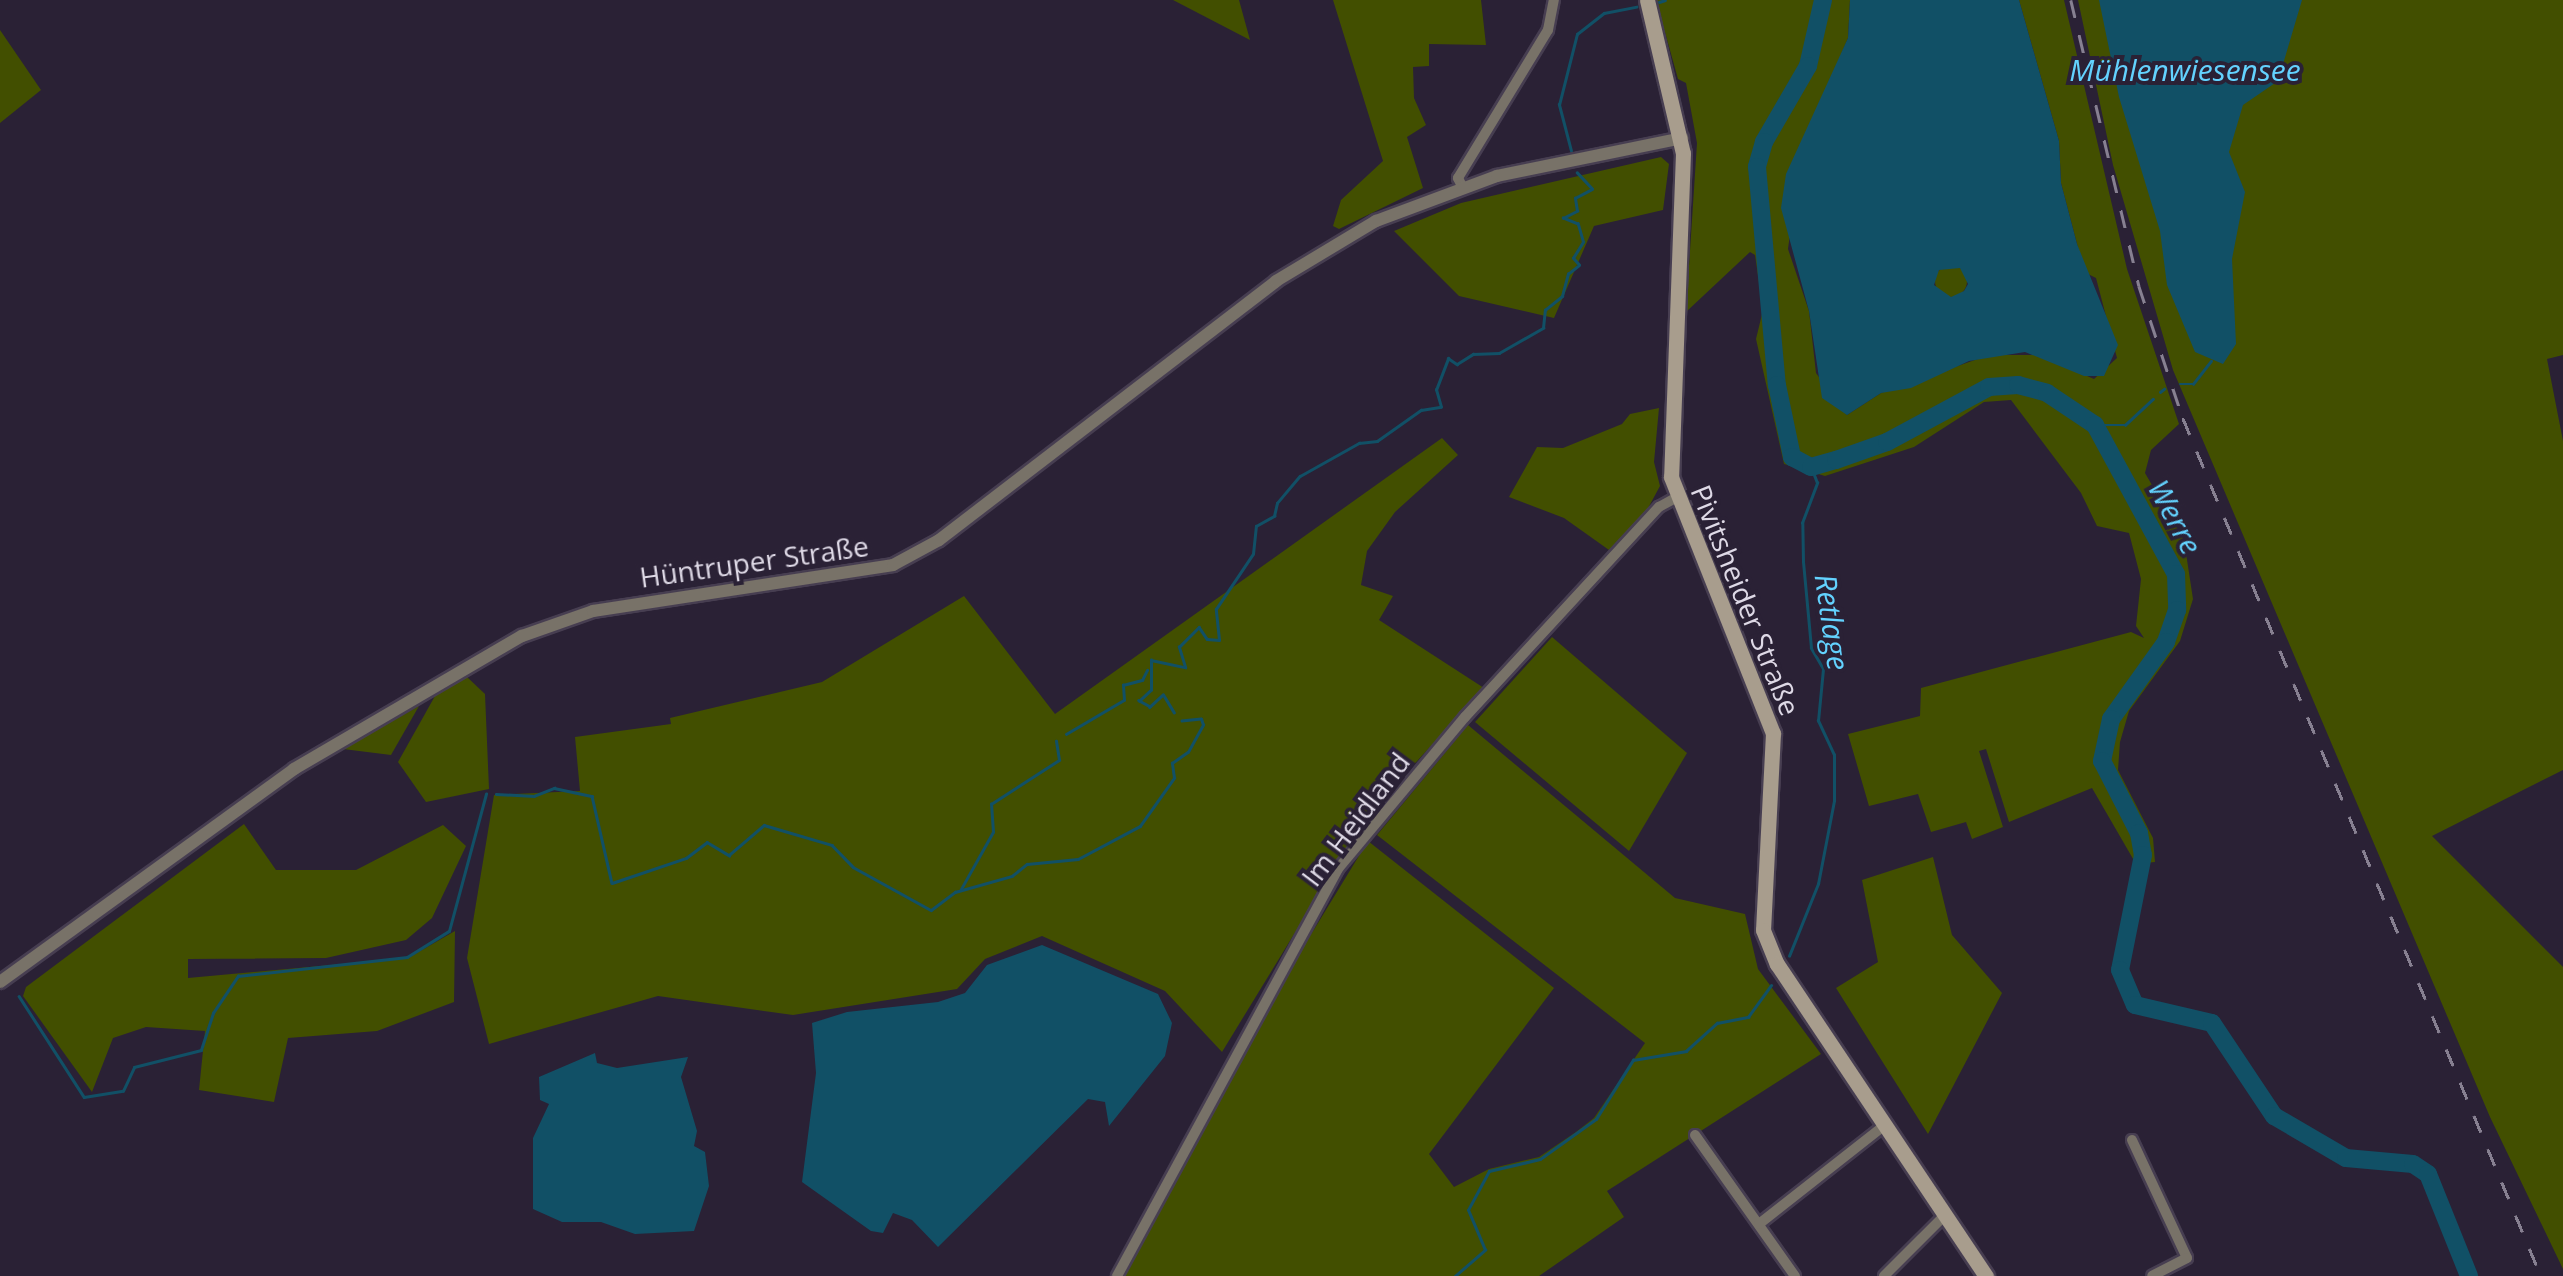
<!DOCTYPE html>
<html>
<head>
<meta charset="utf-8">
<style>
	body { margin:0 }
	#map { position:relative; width:2563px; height:1276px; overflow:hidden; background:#2a2135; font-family:"Open Sans",sans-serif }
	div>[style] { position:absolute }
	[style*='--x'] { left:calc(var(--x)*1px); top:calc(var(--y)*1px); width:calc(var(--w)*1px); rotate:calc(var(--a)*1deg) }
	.green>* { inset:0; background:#424f00 }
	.round { border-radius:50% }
	.water>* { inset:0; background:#115066 }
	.stream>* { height:2.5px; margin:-1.25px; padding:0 1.25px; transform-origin:1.25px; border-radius:1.25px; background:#115066 }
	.river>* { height:18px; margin:-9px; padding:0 9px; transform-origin:9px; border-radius:9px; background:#115066 }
	.roads { filter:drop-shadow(2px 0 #473e51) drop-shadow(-2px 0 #473e51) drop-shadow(0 2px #473e51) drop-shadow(0 -2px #473e51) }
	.minor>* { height:10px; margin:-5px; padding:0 5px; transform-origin:5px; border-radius:5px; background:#787268 }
	.tertiary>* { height:12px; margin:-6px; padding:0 6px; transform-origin:6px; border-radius:6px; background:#787268 }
	.secondary>* { height:15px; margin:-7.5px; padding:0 7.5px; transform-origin:7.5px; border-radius:7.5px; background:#a89d8d }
	.rail>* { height:2.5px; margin-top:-1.25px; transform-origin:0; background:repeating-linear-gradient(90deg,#878091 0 18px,transparent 0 36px) }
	span { translate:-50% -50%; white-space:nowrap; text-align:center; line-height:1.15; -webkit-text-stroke:8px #2a2135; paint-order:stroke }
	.street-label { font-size:28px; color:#ded9e6 }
	.water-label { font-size:30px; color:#63d2fe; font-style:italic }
</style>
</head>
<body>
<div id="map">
	<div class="green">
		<div style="clip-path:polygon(1173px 0,1239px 0,1250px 40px)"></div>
		<div style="clip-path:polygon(1333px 0,1481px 0,1486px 45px,1429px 44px,1429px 66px,1413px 67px,1414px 98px,1426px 125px,1407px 137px,1423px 188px,1339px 229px,1333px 226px,1341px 200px,1383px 161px)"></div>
		<div style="clip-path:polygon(1656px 0,1850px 0,1848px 38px,1801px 150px,1788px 249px,1809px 311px,1816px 373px,1847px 415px,1881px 393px,1989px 355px,2039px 355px,2094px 379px,2117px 358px,2096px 278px,2086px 273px,2077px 244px,2061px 183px,2059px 141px,2019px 0,2064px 0,2127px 269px,2179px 424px,2151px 450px,2145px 473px,2184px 540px,2193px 599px,2180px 641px,2129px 711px,2120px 742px,2118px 770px,2153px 838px,2155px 862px,2136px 864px,2092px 788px,2009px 822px,1986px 749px,1979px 751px,2003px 827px,1972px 839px,1966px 822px,1931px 832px,1918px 794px,1869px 806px,1848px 734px,1920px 716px,1921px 688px,2131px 632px,2144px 638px,2136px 626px,2141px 579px,2129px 533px,2097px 526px,2081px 493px,2011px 400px,1984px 402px,1914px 447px,1825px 476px,1784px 464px,1756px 339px,1763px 310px,1755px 255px,1750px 252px,1686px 312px,1697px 143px,1686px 83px,1678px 79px)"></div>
		<div style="clip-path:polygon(2078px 0,2563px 0,2563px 355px,2547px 359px,2563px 441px,2563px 770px,2432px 836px,2563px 967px,2563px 1269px,2490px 1117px,2173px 370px,2113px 165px)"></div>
		<div style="clip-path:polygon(0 30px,41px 90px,0 123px)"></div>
		<div style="clip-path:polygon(1661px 157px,1669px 164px,1663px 210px,1594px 226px,1554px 318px,1459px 296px,1394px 231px,1461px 203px)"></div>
		<div class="round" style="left:1935px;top:265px;width:32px;height:32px"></div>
		<div style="clip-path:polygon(1659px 408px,1654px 462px,1660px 486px,1647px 510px,1609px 550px,1564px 518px,1509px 497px,1537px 447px,1563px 448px,1622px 424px,1630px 414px)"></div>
		<div style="clip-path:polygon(1442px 438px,1458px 455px,1395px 512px,1367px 551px,1361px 585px,1393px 596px,1379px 620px,1484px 688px,1365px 818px,1222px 1052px,1165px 991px,1042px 936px,985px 959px,957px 989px,793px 1015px,658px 996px,489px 1044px,467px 958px,494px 795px,580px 791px,575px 737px,671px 724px,670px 718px,822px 682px,964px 596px,1055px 714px)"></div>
		<div style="clip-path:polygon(1552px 637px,1687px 753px,1629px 851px,1475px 722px)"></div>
		<div style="clip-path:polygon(467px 677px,485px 694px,489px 789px,426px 802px,398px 762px,435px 696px)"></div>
		<div style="clip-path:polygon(419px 706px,391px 755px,343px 749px)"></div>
		<div style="clip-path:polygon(1468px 725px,1675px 898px,1745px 914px,1758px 969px,1821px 1054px,1607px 1191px,1624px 1217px,1539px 1276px,1125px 1276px,1249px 1036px,1368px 841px,1554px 988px,1429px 1154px,1454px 1187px,1489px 1169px,1539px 1157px,1576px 1132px,1594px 1118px,1645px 1043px,1377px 835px)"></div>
		<div style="clip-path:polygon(244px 824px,276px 870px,356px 870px,443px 825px,466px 846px,432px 918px,406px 940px,326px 958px,188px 959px,188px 978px,408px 958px,455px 931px,454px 1002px,377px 1031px,288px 1038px,274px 1102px,199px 1090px,205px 1031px,146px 1027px,113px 1038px,92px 1092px,23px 996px,26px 987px)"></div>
		<div style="clip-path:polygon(1933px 857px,1952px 935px,2002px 993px,1928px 1134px,1836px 988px,1878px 962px,1862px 880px)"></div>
	</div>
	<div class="water">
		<div style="clip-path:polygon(evenodd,1850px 0,2019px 0,2059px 141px,2061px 183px,2077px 244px,2118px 345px,2104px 376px,2084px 376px,2025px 352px,1969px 361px,1911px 388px,1881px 393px,1847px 415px,1822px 398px,1809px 311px,1781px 208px,1786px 174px,1848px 38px,1850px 0,1960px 268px,1968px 284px,1964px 291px,1951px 297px,1934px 285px,1939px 270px,1960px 268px)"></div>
		<div style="clip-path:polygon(2099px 0,2302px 0,2278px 81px,2243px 105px,2229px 152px,2245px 192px,2232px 259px,2236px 344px,2223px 364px,2195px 352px,2167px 285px,2160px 231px,2119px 97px)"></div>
		<div style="clip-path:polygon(1042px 945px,1158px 994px,1172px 1023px,1165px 1056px,1109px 1126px,1105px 1102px,1088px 1099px,938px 1247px,912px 1220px,893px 1213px,883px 1233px,871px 1231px,802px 1182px,816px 1073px,812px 1023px,847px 1012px,938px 1002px,965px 993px,987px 965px)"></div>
		<div style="clip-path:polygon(595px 1053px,597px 1063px,617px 1068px,688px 1057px,681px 1077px,697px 1131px,694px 1146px,705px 1152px,709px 1186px,694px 1231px,635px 1234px,601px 1222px,562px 1222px,533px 1209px,533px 1138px,549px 1104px,540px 1100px,539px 1077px)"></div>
	</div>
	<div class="stream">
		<div style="--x:1659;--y:2;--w:6;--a:-18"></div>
		<div style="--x:1571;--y:151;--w:48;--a:-104.6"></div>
		<div style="--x:1559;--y:105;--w:73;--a:-75.8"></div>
		<div style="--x:1577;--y:34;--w:34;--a:-38"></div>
		<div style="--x:1604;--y:13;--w:33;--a:-11"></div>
		<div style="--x:2180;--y:384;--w:13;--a:0"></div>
		<div style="--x:2193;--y:384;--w:29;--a:-52"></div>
		<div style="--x:2160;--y:392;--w:5;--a:-37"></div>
		<div style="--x:2095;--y:425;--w:30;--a:0"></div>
		<div style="--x:2125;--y:425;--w:38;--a:-43"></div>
		<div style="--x:1174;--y:713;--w:21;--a:-121"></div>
		<div style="--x:1163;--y:695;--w:18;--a:137"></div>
		<div style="--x:1150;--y:707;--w:13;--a:-151"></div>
		<div style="--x:1139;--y:701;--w:16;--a:-43"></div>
		<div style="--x:1151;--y:690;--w:30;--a:-90"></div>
		<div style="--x:1151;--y:660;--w:35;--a:12"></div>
		<div style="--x:1185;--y:667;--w:21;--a:-107"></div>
		<div style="--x:1179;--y:647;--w:28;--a:-45"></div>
		<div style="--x:1199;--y:627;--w:14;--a:56"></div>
		<div style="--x:1207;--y:639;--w:12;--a:5"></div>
		<div style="--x:1219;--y:640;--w:31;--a:-96"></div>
		<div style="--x:1216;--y:609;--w:66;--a:-56.1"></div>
		<div style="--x:1253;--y:554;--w:28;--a:-84"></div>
		<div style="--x:1256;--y:526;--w:21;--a:-29"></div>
		<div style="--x:1274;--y:516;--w:13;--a:-77"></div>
		<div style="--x:1277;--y:503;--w:35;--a:-50"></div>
		<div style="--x:1300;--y:476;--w:68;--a:-29.2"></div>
		<div style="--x:1359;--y:443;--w:18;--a:-6"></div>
		<div style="--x:1377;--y:441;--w:54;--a:-35.2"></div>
		<div style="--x:1421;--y:410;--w:20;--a:-9"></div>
		<div style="--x:1441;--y:407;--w:18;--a:-106"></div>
		<div style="--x:1436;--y:390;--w:34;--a:-69"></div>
		<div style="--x:1448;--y:358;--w:11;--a:34"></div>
		<div style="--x:1457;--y:364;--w:19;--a:-32"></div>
		<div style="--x:1473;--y:354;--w:26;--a:-2"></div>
		<div style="--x:1499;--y:353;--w:51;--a:-29.6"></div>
		<div style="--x:1543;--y:328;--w:18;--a:-84"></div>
		<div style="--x:1545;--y:310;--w:22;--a:-39"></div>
		<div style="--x:1562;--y:296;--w:23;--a:-75"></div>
		<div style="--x:1568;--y:274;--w:14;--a:-39"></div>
		<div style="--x:1579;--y:265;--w:9;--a:-131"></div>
		<div style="--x:1573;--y:258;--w:19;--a:-58"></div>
		<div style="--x:1583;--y:242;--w:19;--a:-106"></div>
		<div style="--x:1578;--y:224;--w:16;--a:-158"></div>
		<div style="--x:1563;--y:218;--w:16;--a:-27"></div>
		<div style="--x:1577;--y:211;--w:13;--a:-99"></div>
		<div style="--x:1575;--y:198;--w:19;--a:-28"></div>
		<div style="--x:1592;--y:189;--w:22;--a:-133"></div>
		<div style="--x:1066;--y:734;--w:67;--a:-30.4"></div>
		<div style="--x:1124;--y:700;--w:15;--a:-94"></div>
		<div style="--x:1123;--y:685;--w:20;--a:-15"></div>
		<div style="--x:1142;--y:680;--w:11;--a:-63"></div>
		<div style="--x:496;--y:794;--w:38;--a:3"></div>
		<div style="--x:534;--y:796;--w:22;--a:-22"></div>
		<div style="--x:554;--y:788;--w:39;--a:12"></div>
		<div style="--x:592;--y:796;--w:89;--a:77.1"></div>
		<div style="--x:612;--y:883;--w:78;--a:-18.7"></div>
		<div style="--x:686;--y:858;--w:26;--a:-37"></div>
		<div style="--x:707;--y:842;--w:26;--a:31"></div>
		<div style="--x:729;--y:855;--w:46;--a:-40.6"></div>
		<div style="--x:764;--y:825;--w:71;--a:16.4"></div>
		<div style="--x:832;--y:845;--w:30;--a:46"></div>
		<div style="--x:853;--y:867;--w:89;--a:28.9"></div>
		<div style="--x:931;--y:910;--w:30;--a:-37"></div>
		<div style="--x:955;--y:892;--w:59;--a:-15.7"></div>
		<div style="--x:1012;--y:876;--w:19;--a:-39"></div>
		<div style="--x:1027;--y:864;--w:51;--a:-5.6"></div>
		<div style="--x:1078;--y:859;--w:70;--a:-28"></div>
		<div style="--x:1140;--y:826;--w:59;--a:-54.7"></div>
		<div style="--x:1174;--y:778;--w:15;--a:-98"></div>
		<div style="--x:1172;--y:763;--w:19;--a:-35"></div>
		<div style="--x:1188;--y:752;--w:31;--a:-61"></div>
		<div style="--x:1203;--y:725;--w:6;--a:-108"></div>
		<div style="--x:1201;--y:719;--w:19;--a:174"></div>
		<div style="--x:961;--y:889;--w:65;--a:-60.7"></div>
		<div style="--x:993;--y:832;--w:28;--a:-94"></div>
		<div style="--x:991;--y:804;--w:81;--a:-32.9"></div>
		<div style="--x:1059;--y:760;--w:19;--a:-99"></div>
		<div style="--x:1789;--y:956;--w:78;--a:-68.1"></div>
		<div style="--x:1818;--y:884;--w:85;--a:-79.1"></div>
		<div style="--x:1834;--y:801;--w:46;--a:-90"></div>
		<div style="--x:1834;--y:755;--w:38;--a:-115"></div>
		<div style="--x:1818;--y:721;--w:52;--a:-84.5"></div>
		<div style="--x:1823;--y:669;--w:24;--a:-120"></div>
		<div style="--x:1811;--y:648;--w:86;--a:-95.3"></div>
		<div style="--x:1803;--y:562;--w:39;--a:-91"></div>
		<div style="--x:1802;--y:523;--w:43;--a:-69.4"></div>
		<div style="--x:1817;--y:483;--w:17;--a:-111"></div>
		<div style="--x:19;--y:996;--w:120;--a:57.2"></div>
		<div style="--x:84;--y:1097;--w:39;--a:-9"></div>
		<div style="--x:123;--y:1091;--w:26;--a:-65"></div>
		<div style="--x:134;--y:1067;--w:69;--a:-14.2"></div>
		<div style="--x:201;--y:1050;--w:39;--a:-72"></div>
		<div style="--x:213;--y:1013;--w:45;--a:-56"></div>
		<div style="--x:238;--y:976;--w:170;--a:-6.4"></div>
		<div style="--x:407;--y:957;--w:49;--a:-31.8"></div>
		<div style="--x:449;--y:931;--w:142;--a:-74.9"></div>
		<div style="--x:1455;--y:1276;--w:40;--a:-41"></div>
		<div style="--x:1485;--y:1250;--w:43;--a:-113"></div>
		<div style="--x:1468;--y:1210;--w:44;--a:-61.7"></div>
		<div style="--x:1489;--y:1171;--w:52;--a:-13.2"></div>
		<div style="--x:1540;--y:1159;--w:69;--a:-35.5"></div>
		<div style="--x:1596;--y:1119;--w:70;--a:-57.9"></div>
		<div style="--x:1633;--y:1060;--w:54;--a:-9.6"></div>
		<div style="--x:1686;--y:1051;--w:42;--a:-42.1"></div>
		<div style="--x:1717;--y:1023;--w:32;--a:-11"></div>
		<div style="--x:1748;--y:1017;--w:39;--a:-54"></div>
	</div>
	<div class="river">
		<div style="--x:1823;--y:0;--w:68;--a:102.8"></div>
		<div style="--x:1808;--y:66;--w:88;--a:120.1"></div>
		<div style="--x:1764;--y:142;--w:26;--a:106"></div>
		<div style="--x:1757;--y:167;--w:219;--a:84.8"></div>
		<div style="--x:1777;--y:385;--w:74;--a:78.2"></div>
		<div style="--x:1792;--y:457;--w:21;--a:28"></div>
		<div style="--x:1811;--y:467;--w:26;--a:-16"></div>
		<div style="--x:1836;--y:460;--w:54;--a:-19.4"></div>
		<div style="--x:1887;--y:442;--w:116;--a:-28.3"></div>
		<div style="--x:1989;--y:387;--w:29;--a:-4"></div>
		<div style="--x:2018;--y:385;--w:30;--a:15"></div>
		<div style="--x:2047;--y:393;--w:58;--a:33.7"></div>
		<div style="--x:2095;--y:425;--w:170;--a:61.5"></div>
		<div style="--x:2176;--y:574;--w:36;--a:88"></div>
		<div style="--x:2177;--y:610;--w:34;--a:109"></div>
		<div style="--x:2166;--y:642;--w:95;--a:125.5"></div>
		<div style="--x:2111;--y:719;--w:43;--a:102.1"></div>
		<div style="--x:2102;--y:761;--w:81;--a:62.8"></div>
		<div style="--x:2139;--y:833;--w:22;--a:80"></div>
		<div style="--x:2143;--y:855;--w:117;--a:101.3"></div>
		<div style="--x:2120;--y:970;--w:38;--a:67"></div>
		<div style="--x:2135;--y:1005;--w:79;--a:13.2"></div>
		<div style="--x:2212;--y:1023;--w:112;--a:56.3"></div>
		<div style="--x:2274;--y:1116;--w:83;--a:30.3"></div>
		<div style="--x:2346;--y:1158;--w:67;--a:5.1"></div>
		<div style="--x:2413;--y:1164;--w:18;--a:34"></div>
		<div style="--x:2428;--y:1174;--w:110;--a:68.1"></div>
	</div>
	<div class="roads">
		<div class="minor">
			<div style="--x:1462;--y:186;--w:9;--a:-117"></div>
			<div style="--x:1458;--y:178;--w:173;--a:-58.7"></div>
			<div style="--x:1548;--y:30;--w:31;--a:-79"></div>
			<div style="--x:1695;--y:1135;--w:173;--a:54.7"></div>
			<div style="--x:2132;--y:1140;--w:130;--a:65"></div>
			<div style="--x:2187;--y:1258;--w:39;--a:153"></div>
			<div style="--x:1759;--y:1224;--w:160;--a:-38.2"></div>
			<div style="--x:1117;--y:1276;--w:462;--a:-61.5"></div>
			<div style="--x:1337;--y:870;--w:199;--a:-50.1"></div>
			<div style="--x:1465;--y:717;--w:286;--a:-47.3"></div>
			<div style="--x:1659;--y:507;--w:18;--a:-29"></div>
			<div style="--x:1884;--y:1276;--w:86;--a:-45"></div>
		</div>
		<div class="tertiary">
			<div style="--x:0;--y:982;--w:363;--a:-35.9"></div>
			<div style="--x:294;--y:769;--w:264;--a:-30.3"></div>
			<div style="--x:522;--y:636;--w:75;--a:-19.4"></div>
			<div style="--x:593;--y:611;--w:304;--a:-8.7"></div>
			<div style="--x:893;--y:565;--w:52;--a:-28.5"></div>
			<div style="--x:939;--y:540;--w:425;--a:-37.5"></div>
			<div style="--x:1276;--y:281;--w:117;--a:-31"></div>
			<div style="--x:1376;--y:221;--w:129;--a:-20.4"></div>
			<div style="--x:1497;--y:176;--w:189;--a:-11.6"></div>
		</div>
		<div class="secondary">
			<div style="--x:1647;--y:0;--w:157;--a:76.8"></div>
			<div style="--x:1683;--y:153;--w:324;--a:92.1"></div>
			<div style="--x:1671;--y:477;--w:276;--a:68.3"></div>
			<div style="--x:1773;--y:733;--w:197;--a:92.9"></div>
			<div style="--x:1763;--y:930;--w:37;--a:68"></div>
			<div style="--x:1777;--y:964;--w:376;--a:56.2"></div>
		</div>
	</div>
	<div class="rail">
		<div style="--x:2071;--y:0;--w:294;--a:76.6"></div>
		<div style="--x:2139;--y:286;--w:139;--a:71.6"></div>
		<div style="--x:2183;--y:418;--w:930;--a:67.35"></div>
	</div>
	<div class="street-label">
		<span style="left:754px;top:561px;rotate:-8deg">Hüntruper Straße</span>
		<span style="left:1746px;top:600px;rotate:68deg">Pivitsheider Straße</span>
		<span style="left:1355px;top:819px;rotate:-53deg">Im Heidland</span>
	</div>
	<div class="water-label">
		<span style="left:2185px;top:70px">Mühlenwiesensee</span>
		<span style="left:2175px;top:517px;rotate:62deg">Werre</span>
		<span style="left:1832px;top:622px;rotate:82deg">Retlage</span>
	</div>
</div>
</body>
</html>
